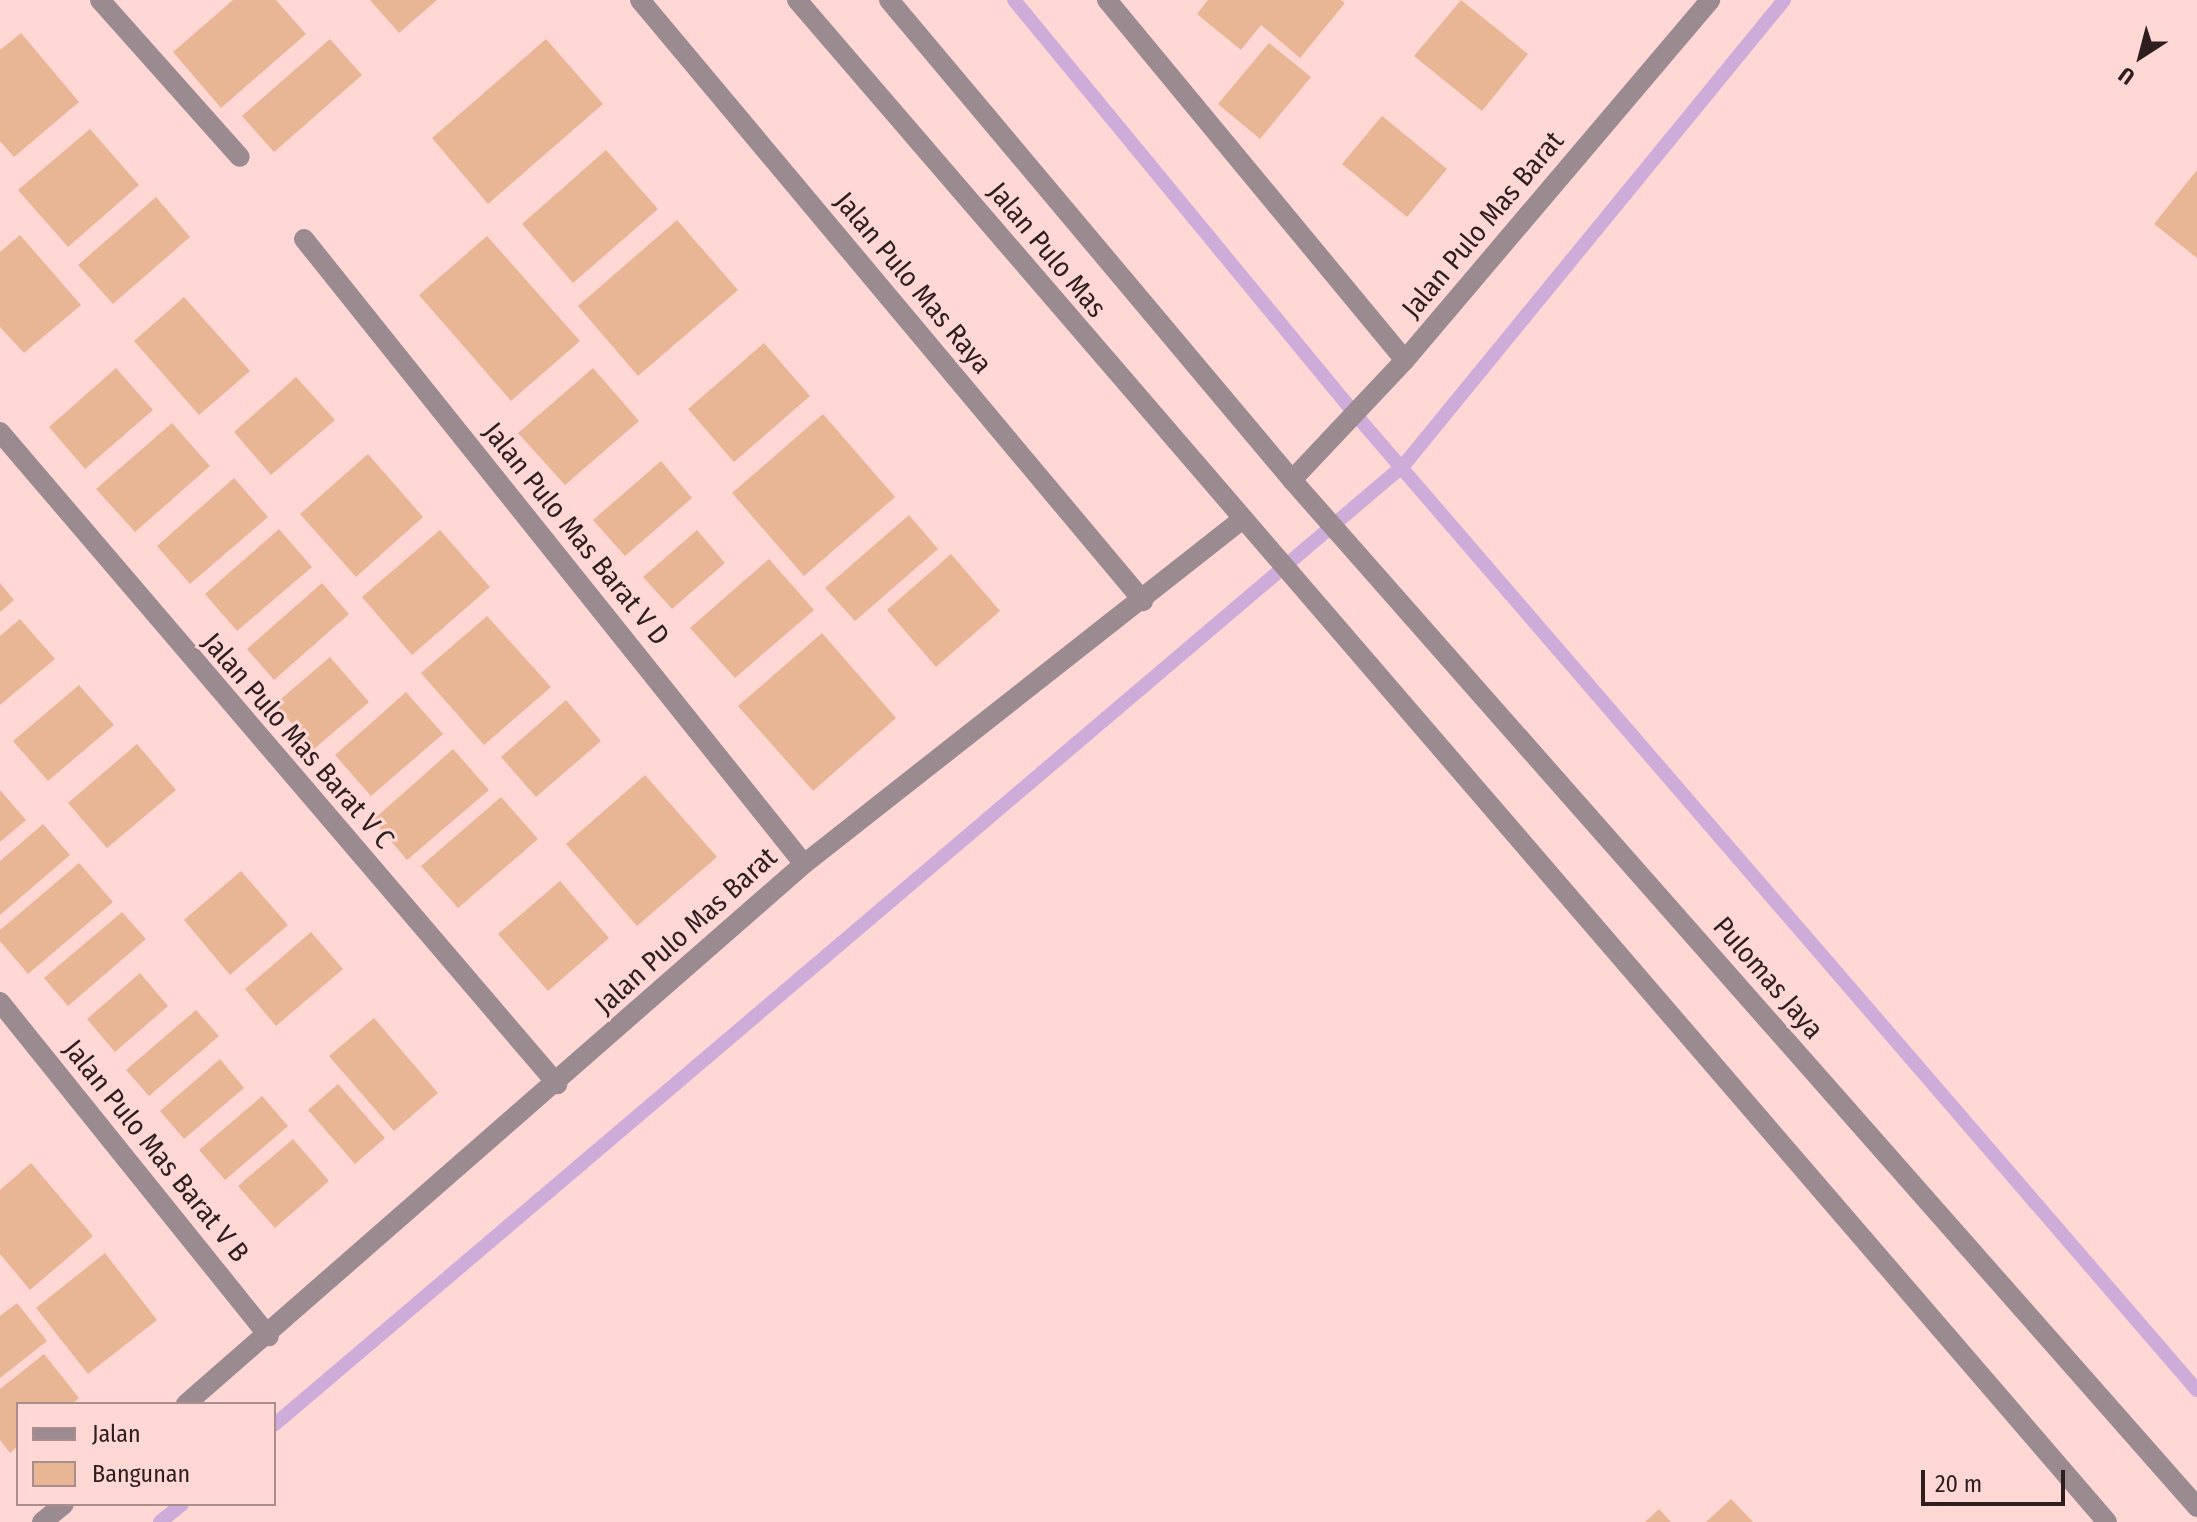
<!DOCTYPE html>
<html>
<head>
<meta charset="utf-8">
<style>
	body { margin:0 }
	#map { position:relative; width:2197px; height:1522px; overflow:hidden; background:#ffd7d5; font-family:"Fira Sans Condensed",sans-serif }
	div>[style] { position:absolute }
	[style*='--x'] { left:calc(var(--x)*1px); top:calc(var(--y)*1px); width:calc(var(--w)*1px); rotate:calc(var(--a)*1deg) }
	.stream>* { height:14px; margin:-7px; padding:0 7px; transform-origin:7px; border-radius:7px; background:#cdacda }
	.building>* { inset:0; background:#e8b595 }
	.minor>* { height:20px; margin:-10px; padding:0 10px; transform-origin:10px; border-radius:10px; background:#9a8b91 }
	span { translate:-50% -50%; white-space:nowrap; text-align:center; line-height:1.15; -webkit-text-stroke:6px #ffd7d5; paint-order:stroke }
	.street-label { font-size:28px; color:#2e1f1f }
	.legend { position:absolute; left:16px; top:1402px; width:260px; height:104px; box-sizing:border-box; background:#ffd7d5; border:2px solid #ab8d8c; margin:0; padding:10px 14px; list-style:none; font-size:24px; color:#2e1f1f }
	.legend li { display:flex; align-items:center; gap:16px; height:40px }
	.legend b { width:40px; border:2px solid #ab8d8c }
	.north { position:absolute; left:2101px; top:16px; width:80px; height:80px; -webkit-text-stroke:6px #ffd7d5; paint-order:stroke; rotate:216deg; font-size:22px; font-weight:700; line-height:32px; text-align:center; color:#2e1f1f }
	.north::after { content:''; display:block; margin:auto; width:28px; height:36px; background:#2e1f1f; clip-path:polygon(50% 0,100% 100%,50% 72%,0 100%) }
	.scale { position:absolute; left:1921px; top:1470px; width:144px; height:36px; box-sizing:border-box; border:4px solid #2e1f1f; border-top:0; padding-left:10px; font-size:24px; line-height:28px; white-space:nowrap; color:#2e1f1f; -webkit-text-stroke:6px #ffd7d5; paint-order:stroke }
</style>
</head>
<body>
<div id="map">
	<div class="stream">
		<div style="--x:1014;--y:0;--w:536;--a:50.52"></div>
		<div style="--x:1355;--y:414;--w:1289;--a:49.22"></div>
		<div style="--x:274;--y:1425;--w:1481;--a:-40.35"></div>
		<div style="--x:1403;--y:466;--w:602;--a:-50.73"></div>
		<div style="--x:160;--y:1522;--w:28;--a:-39"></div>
	</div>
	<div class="building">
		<div style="clip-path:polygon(233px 0,276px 0,306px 34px,221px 108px,173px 52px)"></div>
		<div style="clip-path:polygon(370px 0,437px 0,399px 33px)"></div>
		<div style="clip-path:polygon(1208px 0,1341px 0,1345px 3px,1300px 58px,1261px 25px,1241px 50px,1197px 14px)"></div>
		<div style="clip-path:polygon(1461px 0,1528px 54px,1482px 111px,1414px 56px)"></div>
		<div style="clip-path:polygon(21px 33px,79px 102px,14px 157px,0 141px,0 50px)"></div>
		<div style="clip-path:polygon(330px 39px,362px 75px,274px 152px,242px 116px)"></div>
		<div style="clip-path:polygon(546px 39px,603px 104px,488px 204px,432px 138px)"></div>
		<div style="clip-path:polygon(1269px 43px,1311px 77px,1260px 139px,1218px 104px)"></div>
		<div style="clip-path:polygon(1382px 116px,1447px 169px,1407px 217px,1342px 164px)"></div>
		<div style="clip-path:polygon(90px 129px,139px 185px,68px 247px,18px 190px)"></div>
		<div style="clip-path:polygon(606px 150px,658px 209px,573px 283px,522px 224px)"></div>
		<div style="clip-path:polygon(2197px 170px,2197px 258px,2154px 224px)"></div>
		<div style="clip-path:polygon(156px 197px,190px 237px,113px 304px,78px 265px)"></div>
		<div style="clip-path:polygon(677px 220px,738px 290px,638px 376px,578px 306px)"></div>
		<div style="clip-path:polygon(20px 235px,81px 305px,24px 353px,0 327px,0 252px)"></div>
		<div style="clip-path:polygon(487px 236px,580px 341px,511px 401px,419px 295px)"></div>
		<div style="clip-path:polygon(184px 297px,250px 371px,199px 415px,134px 341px)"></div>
		<div style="clip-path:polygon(764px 343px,810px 396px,734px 462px,688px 409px)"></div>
		<div style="clip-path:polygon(116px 368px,153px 410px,85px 469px,49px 427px)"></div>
		<div style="clip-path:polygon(593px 368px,639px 421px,565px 485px,518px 433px)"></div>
		<div style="clip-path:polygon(296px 377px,335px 420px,271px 475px,234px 432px)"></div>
		<div style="clip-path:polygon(823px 414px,895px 497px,804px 576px,732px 493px)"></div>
		<div style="clip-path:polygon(172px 423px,210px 466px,135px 532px,96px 489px)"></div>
		<div style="clip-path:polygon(368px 454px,423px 517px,356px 577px,300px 514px)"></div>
		<div style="clip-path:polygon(661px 461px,692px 498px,625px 556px,593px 520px)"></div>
		<div style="clip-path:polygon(234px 478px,268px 517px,190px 584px,157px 546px)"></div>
		<div style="clip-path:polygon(909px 515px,938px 549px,855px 621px,825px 588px)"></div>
		<div style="clip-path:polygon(279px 529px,312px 567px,237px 631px,205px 594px)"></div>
		<div style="clip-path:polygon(440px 530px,490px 587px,412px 655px,362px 597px)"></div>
		<div style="clip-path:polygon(697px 530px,725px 563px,672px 609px,643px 577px)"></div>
		<div style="clip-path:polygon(951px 554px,1000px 611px,936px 667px,887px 610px)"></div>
		<div style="clip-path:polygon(769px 559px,814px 610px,735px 678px,690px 628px)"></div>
		<div style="clip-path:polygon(0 583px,14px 600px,0 612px)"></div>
		<div style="clip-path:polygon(322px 583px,349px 614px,274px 680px,247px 649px)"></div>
		<div style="clip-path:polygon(487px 616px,551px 687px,484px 745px,421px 673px)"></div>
		<div style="clip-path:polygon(20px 619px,55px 659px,0 705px,0 636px)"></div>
		<div style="clip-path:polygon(822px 633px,896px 718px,813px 791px,738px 706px)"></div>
		<div style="clip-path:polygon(330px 657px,369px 702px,314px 749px,275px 704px)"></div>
		<div style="clip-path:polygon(79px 685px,114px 725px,48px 781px,13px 741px)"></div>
		<div style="clip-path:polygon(406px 692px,443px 734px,371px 796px,335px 755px)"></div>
		<div style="clip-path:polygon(566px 700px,601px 741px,536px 797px,501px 757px)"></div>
		<div style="clip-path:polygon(137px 744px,176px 790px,107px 848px,68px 803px)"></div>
		<div style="clip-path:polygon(453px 749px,489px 790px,407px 860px,373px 820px)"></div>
		<div style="clip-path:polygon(645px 775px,717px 857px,637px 926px,566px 844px)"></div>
		<div style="clip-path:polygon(0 790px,26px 820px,0 842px)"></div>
		<div style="clip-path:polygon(501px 797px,538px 839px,458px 908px,421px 866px)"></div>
		<div style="clip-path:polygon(43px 824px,70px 855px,0 915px,0 861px)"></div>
		<div style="clip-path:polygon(79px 863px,113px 902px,28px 974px,0 941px,0 930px)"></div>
		<div style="clip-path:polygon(241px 871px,288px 925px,230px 975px,184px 920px)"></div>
		<div style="clip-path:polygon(560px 881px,609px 938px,548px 991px,498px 934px)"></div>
		<div style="clip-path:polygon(122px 912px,146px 939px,68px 1006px,44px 978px)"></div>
		<div style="clip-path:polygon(311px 932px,343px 969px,276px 1026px,245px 989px)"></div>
		<div style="clip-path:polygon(140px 973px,168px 1006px,115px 1052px,87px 1019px)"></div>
		<div style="clip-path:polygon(196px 1010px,219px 1036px,149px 1096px,126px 1070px)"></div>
		<div style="clip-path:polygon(374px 1018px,438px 1093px,394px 1131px,329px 1056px)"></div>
		<div style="clip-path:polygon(220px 1059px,244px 1088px,184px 1139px,160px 1111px)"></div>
		<div style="clip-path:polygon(338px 1084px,385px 1138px,355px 1164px,308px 1110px)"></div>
		<div style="clip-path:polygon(262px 1096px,288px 1126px,225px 1180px,199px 1150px)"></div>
		<div style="clip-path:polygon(293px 1139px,329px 1181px,275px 1228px,238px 1186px)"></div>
		<div style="clip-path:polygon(31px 1163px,93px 1236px,30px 1290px,0 1254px,0 1190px)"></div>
		<div style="clip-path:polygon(105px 1253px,157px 1320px,88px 1374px,36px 1308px)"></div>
		<div style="clip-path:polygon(17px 1303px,47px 1341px,0 1378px,0 1316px)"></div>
		<div style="clip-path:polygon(44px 1354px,79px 1398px,72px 1404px,18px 1404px,18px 1446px,10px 1453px,0 1440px,0 1389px)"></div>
		<div style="clip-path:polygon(1731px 1499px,1753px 1522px,1706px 1522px)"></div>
		<div style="clip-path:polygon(1659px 1509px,1671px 1522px,1645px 1522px)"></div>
	</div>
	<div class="minor">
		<div style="--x:100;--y:0;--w:210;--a:48.3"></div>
		<div style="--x:640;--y:0;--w:784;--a:50.07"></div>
		<div style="--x:797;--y:0;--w:2008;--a:49.28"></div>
		<div style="--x:889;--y:0;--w:627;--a:49.98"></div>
		<div style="--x:1292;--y:480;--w:1369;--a:48.61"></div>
		<div style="--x:1107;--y:0;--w:467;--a:50.4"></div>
		<div style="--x:304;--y:239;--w:800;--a:51.34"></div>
		<div style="--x:0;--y:432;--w:858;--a:49.49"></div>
		<div style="--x:1292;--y:480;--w:165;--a:-46.7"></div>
		<div style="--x:1405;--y:360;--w:472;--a:-49.7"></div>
		<div style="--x:0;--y:1002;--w:429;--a:51.2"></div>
		<div style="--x:186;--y:1404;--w:821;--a:-41.15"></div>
		<div style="--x:804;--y:864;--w:555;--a:-38.19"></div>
		<div style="--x:42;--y:1522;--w:28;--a:-39"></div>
	</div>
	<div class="street-label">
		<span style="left:1483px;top:225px;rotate:-50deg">Jalan Pulo Mas Barat</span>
		<span style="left:1047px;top:250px;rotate:50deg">Jalan Pulo Mas</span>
		<span style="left:913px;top:283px;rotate:50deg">Jalan Pulo Mas Raya</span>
		<span style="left:576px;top:534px;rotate:51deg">Jalan Pulo Mas Barat V D</span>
		<span style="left:298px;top:741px;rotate:49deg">Jalan Pulo Mas Barat V C</span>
		<span style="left:686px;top:931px;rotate:-42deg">Jalan Pulo Mas Barat</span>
		<span style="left:1768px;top:978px;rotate:49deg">Pulomas Jaya</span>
		<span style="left:156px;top:1151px;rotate:51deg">Jalan Pulo Mas Barat V B</span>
	</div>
	<ul class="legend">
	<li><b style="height:10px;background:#9a8b91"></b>Jalan</li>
	<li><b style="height:22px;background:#e8b595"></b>Bangunan</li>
	</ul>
	<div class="north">U</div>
	<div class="scale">20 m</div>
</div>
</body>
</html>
